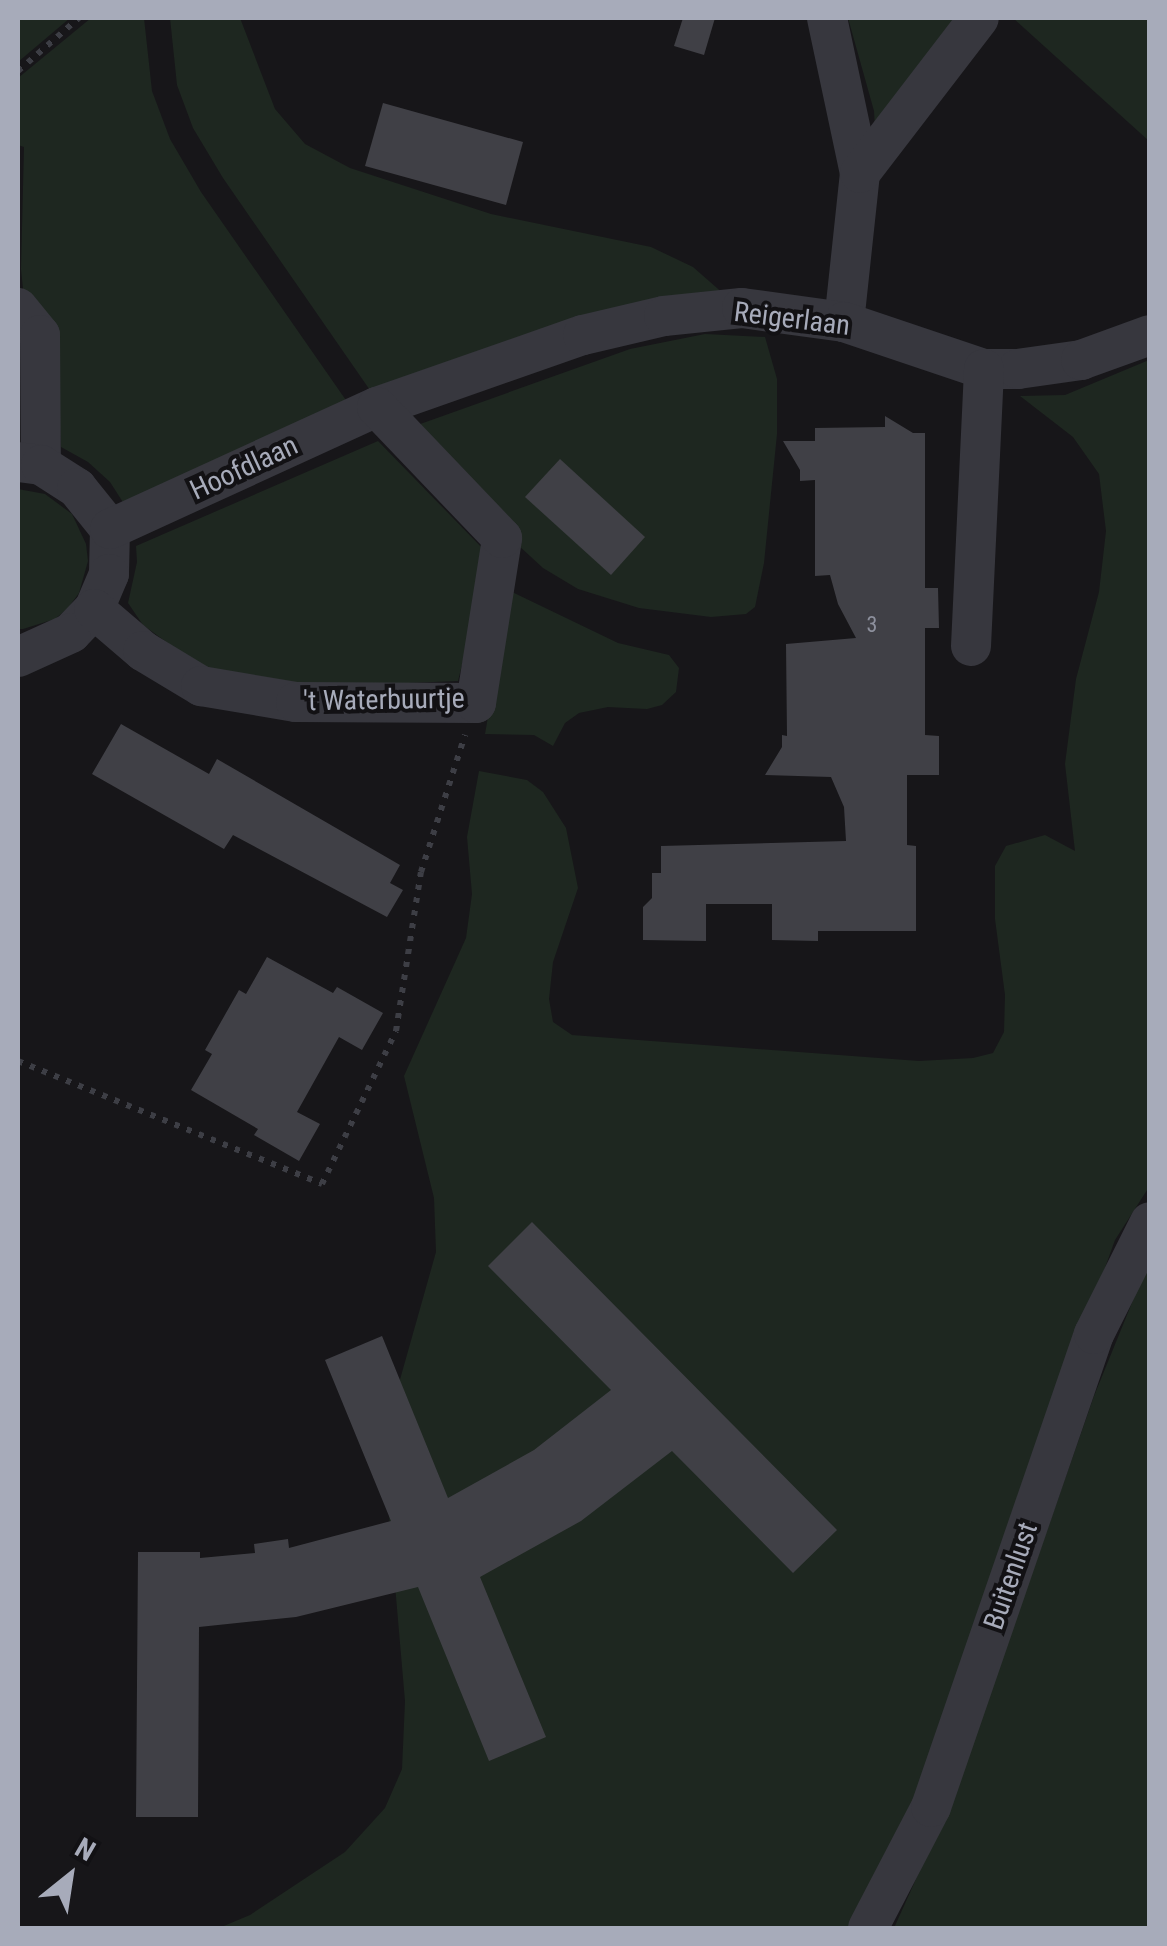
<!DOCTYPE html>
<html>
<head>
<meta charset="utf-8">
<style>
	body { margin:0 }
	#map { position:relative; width:1167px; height:1946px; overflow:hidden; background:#171619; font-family:"Roboto Condensed",sans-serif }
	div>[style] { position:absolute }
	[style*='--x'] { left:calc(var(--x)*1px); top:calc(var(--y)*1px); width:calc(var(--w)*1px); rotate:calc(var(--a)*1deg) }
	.green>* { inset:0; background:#1e2720 }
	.building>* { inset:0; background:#404046 }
	.path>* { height:6px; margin-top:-3px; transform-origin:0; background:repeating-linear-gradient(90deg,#3d3e45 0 5px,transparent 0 13px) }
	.minor>* { height:40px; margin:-20px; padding:0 20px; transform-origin:20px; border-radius:20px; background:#37373e }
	span { translate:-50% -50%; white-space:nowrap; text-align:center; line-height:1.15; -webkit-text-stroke:8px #121114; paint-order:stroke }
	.number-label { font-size:22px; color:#8d909d }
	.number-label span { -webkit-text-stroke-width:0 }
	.street-label { font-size:28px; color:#a7abba }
	.frame { position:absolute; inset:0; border:20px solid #a7abba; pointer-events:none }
	.north { position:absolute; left:20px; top:1826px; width:100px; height:100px; -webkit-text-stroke:8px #121114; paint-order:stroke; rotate:30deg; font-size:28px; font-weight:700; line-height:40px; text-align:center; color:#a7abba }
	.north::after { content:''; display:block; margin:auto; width:35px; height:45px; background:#a7abba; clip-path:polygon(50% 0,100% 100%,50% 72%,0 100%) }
</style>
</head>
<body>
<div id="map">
	<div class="green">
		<div style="clip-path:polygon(18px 18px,70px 18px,18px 62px)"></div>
		<div style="clip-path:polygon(91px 18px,144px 18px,152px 91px,170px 139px,201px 192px,350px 406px,126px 507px,110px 482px,88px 462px,61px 447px,57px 368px,24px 299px,21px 269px,24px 147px,18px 145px,18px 78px)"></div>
		<div style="clip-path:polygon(170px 18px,240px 18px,275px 109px,305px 144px,350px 168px,491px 214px,651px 247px,693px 267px,725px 295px,374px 396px,223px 178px,193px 128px,177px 85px)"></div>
		<div style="clip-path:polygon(848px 18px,959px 18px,875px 129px,874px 111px)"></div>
		<div style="clip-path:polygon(1013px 18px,1149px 18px,1149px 141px)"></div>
		<div style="clip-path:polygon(705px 334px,765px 337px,777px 379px,777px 434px,764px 563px,755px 607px,746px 614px,711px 617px,639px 608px,578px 589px,543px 568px,518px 545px,409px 428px,630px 349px)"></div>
		<div style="clip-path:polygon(1149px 360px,1149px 1187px,1115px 1240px,902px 1831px,850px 1928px,219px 1928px,250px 1915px,345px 1852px,385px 1808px,402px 1769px,405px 1701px,385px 1469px,390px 1415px,436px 1252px,434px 1198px,404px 1076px,466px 938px,472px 894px,467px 837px,479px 771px,527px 780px,543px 792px,566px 828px,578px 888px,553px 962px,549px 999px,553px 1022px,572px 1035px,919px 1061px,973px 1058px,993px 1053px,1004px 1032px,1005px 995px,995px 919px,995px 866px,1006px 846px,1045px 835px,1075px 851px,1065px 764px,1076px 679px,1099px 592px,1106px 531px,1099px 474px,1073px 437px,1020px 396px,1065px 395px)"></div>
		<div style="clip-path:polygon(378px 441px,489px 555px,458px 681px,334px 686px,255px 679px,198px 665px,143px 625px,128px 603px,137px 562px,136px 546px)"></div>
		<div style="clip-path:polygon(18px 489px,45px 494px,72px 514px,86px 544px,88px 561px,79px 593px,68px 608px,55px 619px,23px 629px,18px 629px)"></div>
		<div style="clip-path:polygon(510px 591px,618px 643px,669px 655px,679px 668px,676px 692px,662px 705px,647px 709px,608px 707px,579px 713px,565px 723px,553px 746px,534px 735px,485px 734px)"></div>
		<div style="clip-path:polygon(1149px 1261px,1149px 1928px,894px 1928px,957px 1788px,1094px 1396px)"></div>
	</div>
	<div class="building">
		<div style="clip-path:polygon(683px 18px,715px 18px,704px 55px,674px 46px)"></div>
		<div style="clip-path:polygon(383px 103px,523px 142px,506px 205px,365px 166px)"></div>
		<div style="clip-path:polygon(885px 416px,913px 433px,925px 433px,925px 588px,938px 588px,939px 628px,925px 628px,925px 735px,939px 736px,939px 775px,907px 775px,907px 845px,916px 846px,916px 931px,818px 931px,818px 941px,772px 940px,772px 904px,706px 904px,706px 941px,643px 940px,643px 907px,652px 898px,652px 873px,661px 873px,661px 846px,846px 841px,844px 807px,831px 777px,765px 775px,782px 747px,782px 735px,787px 736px,786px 644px,856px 638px,838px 604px,830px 575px,815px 576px,815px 480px,800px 481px,800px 470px,783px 441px,815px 441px,815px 428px,885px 427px)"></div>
		<div style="clip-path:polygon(560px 459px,645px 537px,611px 575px,525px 497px)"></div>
		<div style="clip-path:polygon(121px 724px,209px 774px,217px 759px,400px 865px,390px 883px,403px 890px,387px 917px,233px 835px,224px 849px,92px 774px)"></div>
		<div style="clip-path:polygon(267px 957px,333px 993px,337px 987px,383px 1013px,362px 1050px,339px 1037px,297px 1112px,320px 1124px,299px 1161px,254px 1135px,258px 1129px,191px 1090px,212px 1054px,205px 1050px,239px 990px,246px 994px)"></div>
		<div style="clip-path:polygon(532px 1222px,837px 1530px,793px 1573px,672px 1451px,581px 1521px,480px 1577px,546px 1737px,489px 1761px,418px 1587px,296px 1617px,199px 1627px,198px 1817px,136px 1817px,138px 1552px,200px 1552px,200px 1558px,255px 1553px,254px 1544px,288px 1539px,289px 1548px,391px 1521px,325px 1360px,382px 1336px,448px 1498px,534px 1450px,611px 1390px,488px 1266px)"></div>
	</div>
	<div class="path">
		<div style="--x:18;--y:71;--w:81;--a:-41"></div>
		<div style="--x:18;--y:1061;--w:328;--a:22"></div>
		<div style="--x:322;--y:1184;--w:170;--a:-64.2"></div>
		<div style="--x:396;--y:1031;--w:161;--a:-81.1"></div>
		<div style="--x:421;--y:872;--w:144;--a:-72.2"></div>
	</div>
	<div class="minor">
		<div style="--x:827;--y:18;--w:158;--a:78"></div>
		<div style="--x:860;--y:173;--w:150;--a:96.1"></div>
		<div style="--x:860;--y:173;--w:195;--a:-52.5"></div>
		<div style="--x:18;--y:308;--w:35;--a:51"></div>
		<div style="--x:40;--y:335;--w:130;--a:89.6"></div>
		<div style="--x:18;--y:462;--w:23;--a:7"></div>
		<div style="--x:41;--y:465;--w:43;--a:32.6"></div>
		<div style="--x:77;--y:488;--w:53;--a:51.2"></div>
		<div style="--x:110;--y:529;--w:45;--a:91.3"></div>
		<div style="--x:109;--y:574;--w:38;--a:113"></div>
		<div style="--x:94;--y:609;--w:33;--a:134"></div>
		<div style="--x:71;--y:633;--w:58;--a:155.6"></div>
		<div style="--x:110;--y:529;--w:294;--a:-24.6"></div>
		<div style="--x:377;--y:407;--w:218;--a:-19.3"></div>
		<div style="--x:583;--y:335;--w:83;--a:-13.2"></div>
		<div style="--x:664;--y:316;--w:78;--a:-5.9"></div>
		<div style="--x:742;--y:308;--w:103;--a:7.8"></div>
		<div style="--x:844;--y:322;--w:148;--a:18.6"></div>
		<div style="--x:984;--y:369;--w:34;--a:0"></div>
		<div style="--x:1018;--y:369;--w:64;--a:-8.1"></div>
		<div style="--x:1081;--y:360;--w:73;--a:-19.9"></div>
		<div style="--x:94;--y:609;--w:65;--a:40.6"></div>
		<div style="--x:143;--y:651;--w:68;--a:31.1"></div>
		<div style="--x:201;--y:686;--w:96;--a:9.6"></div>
		<div style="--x:296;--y:702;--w:180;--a:0.3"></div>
		<div style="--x:476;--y:703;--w:167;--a:-81"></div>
		<div style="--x:502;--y:538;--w:181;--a:-133.7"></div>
		<div style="--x:971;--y:646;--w:277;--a:-87.3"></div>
		<div style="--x:868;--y:1928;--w:136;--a:-62.5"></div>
		<div style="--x:931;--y:1807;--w:500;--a:-70.99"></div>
		<div style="--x:1094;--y:1334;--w:125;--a:-63.4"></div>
	</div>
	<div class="number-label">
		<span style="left:872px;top:625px">3</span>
	</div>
	<div class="street-label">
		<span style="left:792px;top:319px;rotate:7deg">Reigerlaan</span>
		<span style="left:244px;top:468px;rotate:-25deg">Hoofdlaan</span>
		<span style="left:384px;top:700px;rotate:-1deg">'t Waterbuurtje</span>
		<span style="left:1011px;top:1576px;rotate:-71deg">Buitenlust</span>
	</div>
	<div class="frame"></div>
	<div class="north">N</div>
</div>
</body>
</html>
